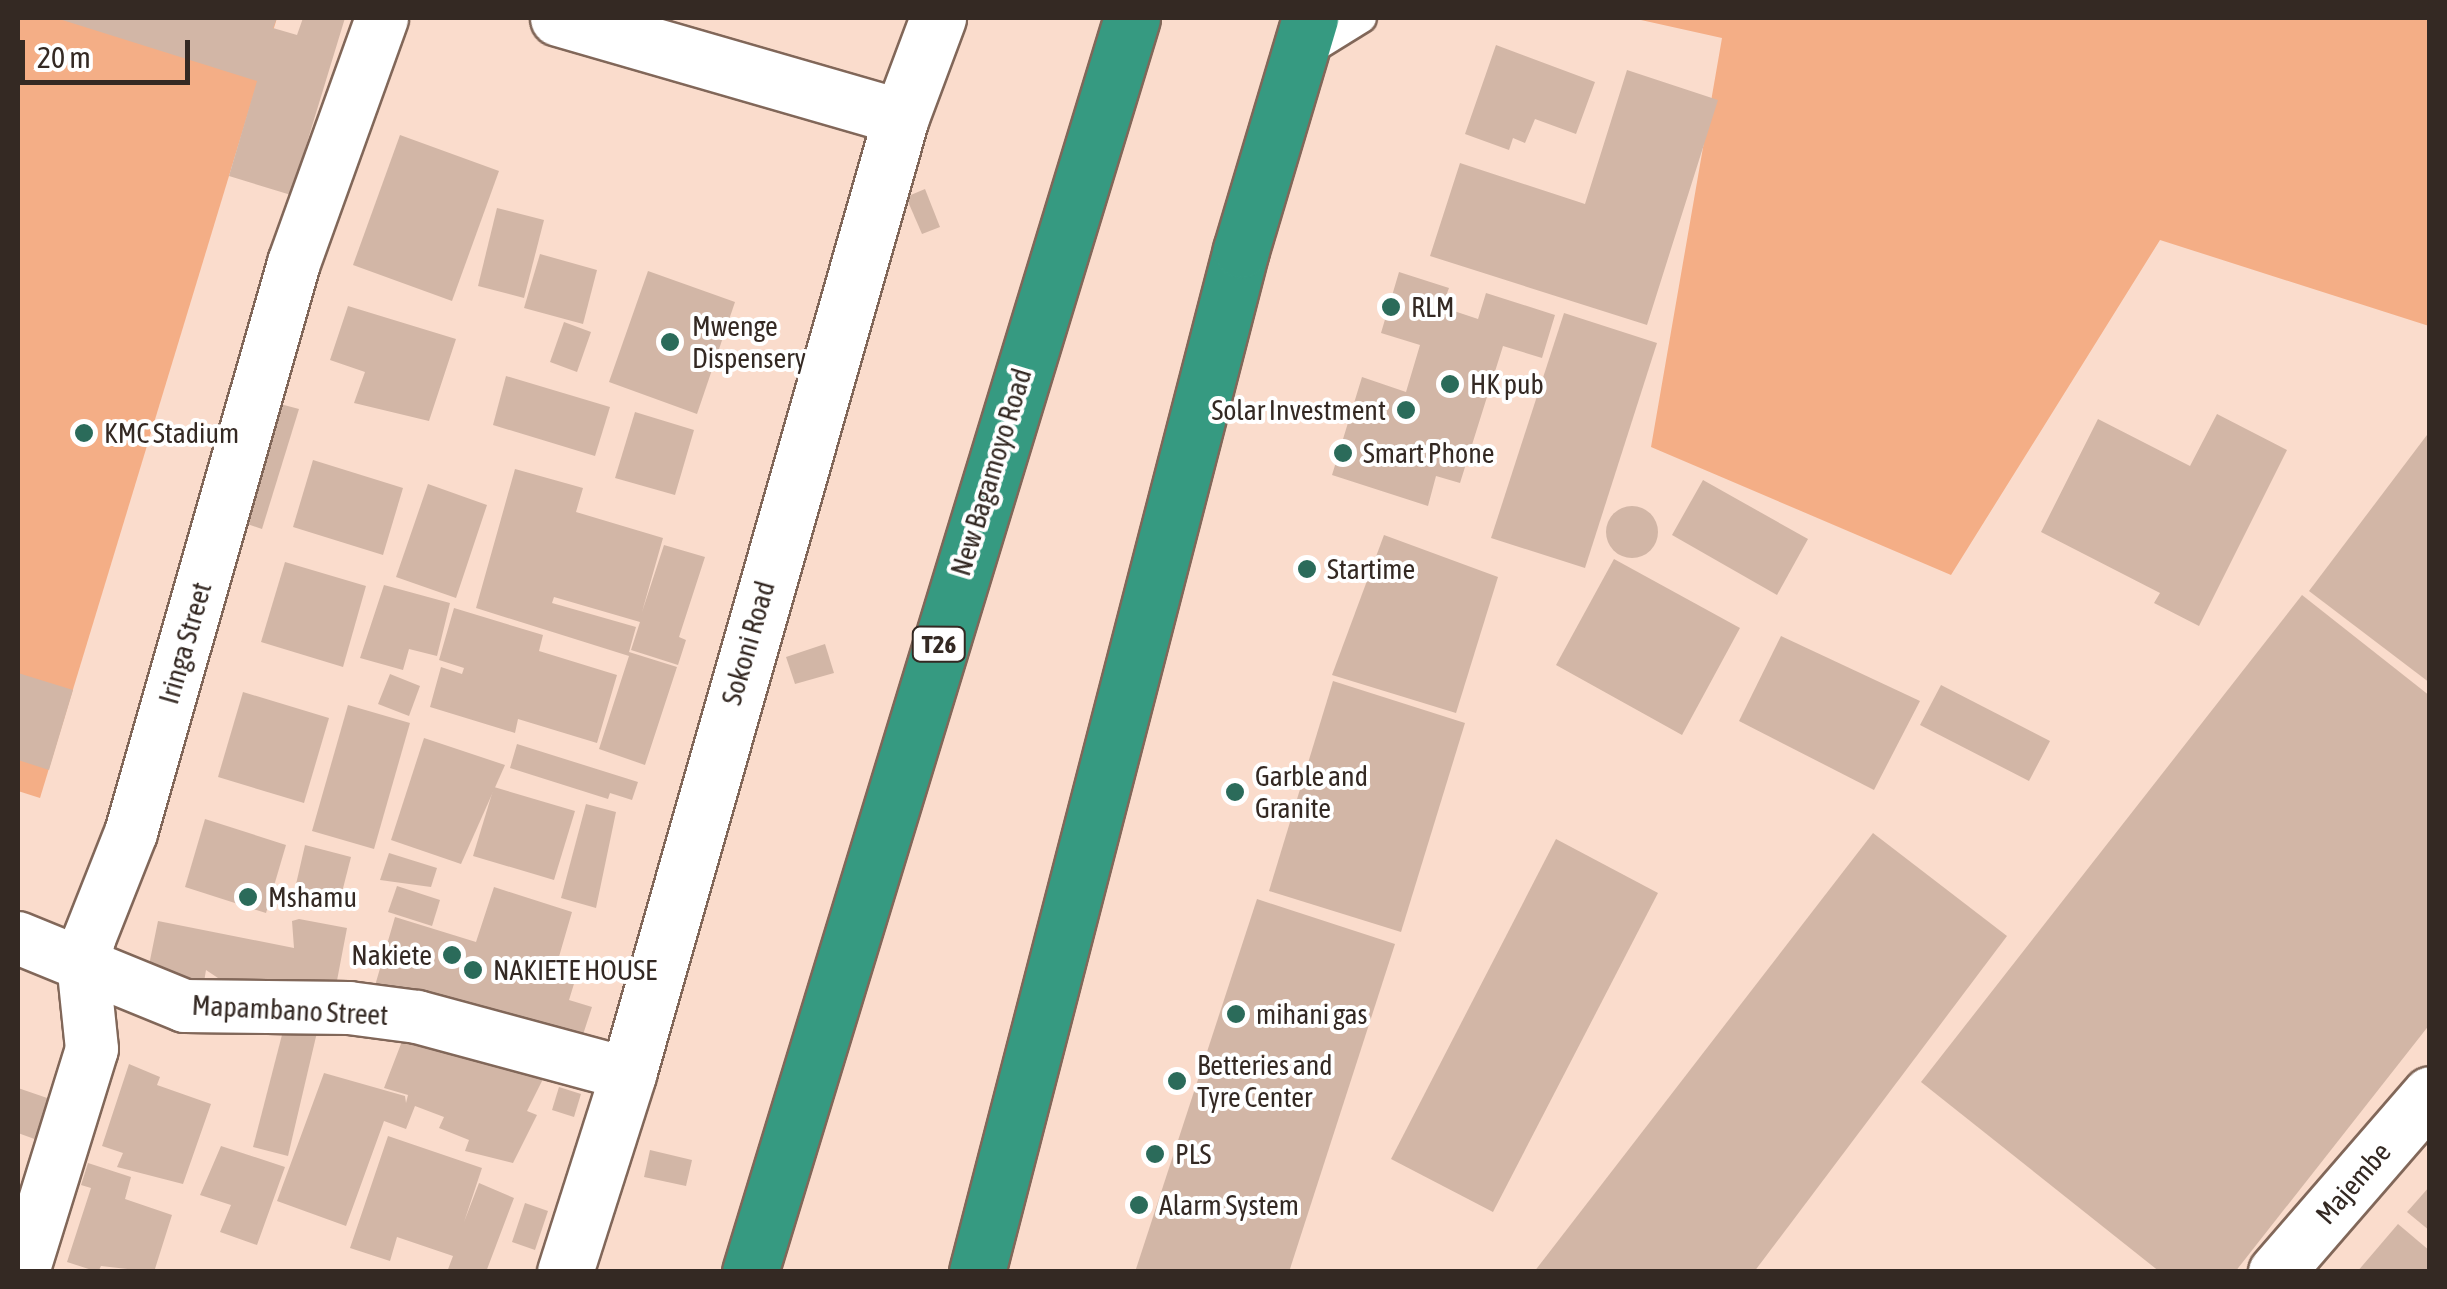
<!DOCTYPE html>
<html>
<head>
<meta charset="utf-8">
<style>
	body { margin:0 }
	#map { position:relative; width:2447px; height:1289px; overflow:hidden; background:#fadccc; font-family:"Asap Condensed",sans-serif }
	div>[style] { position:absolute }
	[style*='--x'] { left:calc(var(--x)*1px); top:calc(var(--y)*1px); width:calc(var(--w)*1px); rotate:calc(var(--a)*1deg) }
	.green>* { inset:0; background:#f4ae86 }
	.building>* { inset:0; background:#d2b6a6 }
	.round { border-radius:50% }
	.roads { filter:drop-shadow(2px 0 #816759) drop-shadow(-2px 0 #816759) drop-shadow(0 2px #816759) drop-shadow(0 -2px #816759) }
	.lane>* { height:28px; margin:-14px; padding:0 14px; transform-origin:14px; border-radius:14px; background:#fff }
	.street>* { height:52px; margin:-26px; padding:0 26px; transform-origin:26px; border-radius:26px; background:#fff }
	.secondary>* { height:55px; margin:-27.5px; padding:0 27.5px; transform-origin:27.5px; border-radius:27.5px; background:#fff }
	.highway>* { height:55px; margin:-27.5px; padding:0 27.5px; transform-origin:27.5px; border-radius:27.5px; background:#369a81 }
	.dots>* { width:28px; height:28px; translate:-50% -50%; box-sizing:border-box; border:5px solid #fff; border-radius:50% }
	span { translate:-50% -50%; white-space:nowrap; text-align:center; line-height:1.15; -webkit-text-stroke:8px #fff; paint-order:stroke }
	.shield-label span { padding:2px 8px; background:#fff; border:2px solid; border-radius:8px; -webkit-text-stroke-width:0 }
	.shield-label { font-size:25px; color:#342923; font-weight:700 }
	.poi-label { font-size:28px; color:#342923 }
	.left { translate:0 -50%; text-align:left }
	.right { translate:-100% -50%; text-align:right }
	.street-label { font-size:28px; color:#342923 }
	.frame { position:absolute; inset:0; border:20px solid #342923; pointer-events:none }
	.scale { position:absolute; left:20px; top:40px; width:170px; height:45px; box-sizing:border-box; border:5px solid #342923; border-top:0; padding-left:12px; font-size:30px; line-height:35px; white-space:nowrap; color:#342923; -webkit-text-stroke:8px #fff; paint-order:stroke }
</style>
</head>
<body>
<div id="map">
	<div class="green">
		<div style="clip-path:polygon(18px 18px,277px 18px,40px 798px,18px 791px)"></div>
		<div style="clip-path:polygon(1632px 18px,2429px 18px,2429px 326px,2160px 240px,1951px 575px,1651px 447px,1722px 38px)"></div>
	</div>
	<div class="building">
		<div style="clip-path:polygon(56px 18px,277px 18px,273px 28px,297px 35px,303px 18px,345px 18px,291px 195px,229px 176px,257px 81px)"></div>
		<div style="clip-path:polygon(1496px 45px,1595px 82px,1576px 134px,1535px 119px,1525px 143px,1513px 138px,1509px 150px,1465px 134px)"></div>
		<div style="clip-path:polygon(1627px 70px,1718px 100px,1647px 325px,1430px 256px,1460px 163px,1585px 204px)"></div>
		<div style="clip-path:polygon(400px 135px,499px 171px,452px 301px,353px 265px)"></div>
		<div style="clip-path:polygon(925px 189px,940px 227px,922px 234px,906px 197px)"></div>
		<div style="clip-path:polygon(497px 208px,544px 220px,524px 298px,478px 286px)"></div>
		<div style="clip-path:polygon(540px 254px,597px 270px,583px 324px,524px 308px)"></div>
		<div style="clip-path:polygon(648px 271px,735px 302px,697px 414px,609px 382px)"></div>
		<div style="clip-path:polygon(1399px 272px,1449px 288px,1442px 307px,1478px 319px,1486px 293px,1555px 315px,1542px 358px,1503px 346px,1460px 483px,1436px 476px,1428px 506px,1332px 475px,1362px 377px,1406px 392px,1420px 345px,1381px 333px)"></div>
		<div style="clip-path:polygon(348px 306px,456px 339px,429px 421px,354px 403px,365px 372px,330px 360px)"></div>
		<div style="clip-path:polygon(1564px 313px,1657px 343px,1585px 568px,1491px 538px)"></div>
		<div style="clip-path:polygon(564px 322px,591px 332px,577px 372px,550px 362px)"></div>
		<div style="clip-path:polygon(506px 376px,610px 407px,595px 456px,493px 425px)"></div>
		<div style="clip-path:polygon(269px 401px,299px 409px,262px 529px,233px 519px)"></div>
		<div style="clip-path:polygon(635px 412px,694px 430px,675px 495px,615px 478px)"></div>
		<div style="clip-path:polygon(2217px 414px,2287px 450px,2199px 626px,2154px 603px,2160px 593px,2041px 532px,2098px 419px,2190px 466px)"></div>
		<div style="clip-path:polygon(2430px 431px,2430px 683px,2309px 591px)"></div>
		<div style="clip-path:polygon(313px 460px,403px 488px,383px 555px,293px 527px)"></div>
		<div style="clip-path:polygon(515px 469px,583px 488px,576px 512px,663px 538px,642px 612px,664px 545px,705px 557px,679px 637px,686px 640px,678px 665px,631px 650px,640px 622px,554px 597px,552px 603px,636px 627px,629px 652px,677px 667px,645px 765px,599px 749px,629px 656px,476px 608px)"></div>
		<div style="clip-path:polygon(1703px 480px,1808px 539px,1777px 595px,1672px 535px)"></div>
		<div style="clip-path:polygon(428px 484px,487px 505px,456px 598px,396px 577px)"></div>
		<div class="round" style="left:1606px;top:506px;width:52px;height:52px"></div>
		<div style="clip-path:polygon(1384px 535px,1498px 577px,1456px 713px,1332px 675px)"></div>
		<div style="clip-path:polygon(1614px 559px,1740px 628px,1682px 735px,1556px 665px)"></div>
		<div style="clip-path:polygon(285px 562px,366px 586px,343px 667px,261px 642px)"></div>
		<div style="clip-path:polygon(384px 585px,450px 603px,437px 656px,409px 649px,403px 670px,360px 658px)"></div>
		<div style="clip-path:polygon(2302px 595px,2430px 696px,2430px 1024px,2235px 1272px,2160px 1272px,1921px 1082px)"></div>
		<div style="clip-path:polygon(454px 608px,543px 635px,539px 651px,617px 675px,597px 743px,518px 719px,515px 733px,430px 707px,441px 667px,462px 674px,464px 668px,439px 660px)"></div>
		<div style="clip-path:polygon(1781px 636px,1920px 701px,1874px 790px,1739px 721px)"></div>
		<div style="clip-path:polygon(825px 644px,834px 673px,795px 684px,786px 657px)"></div>
		<div style="clip-path:polygon(18px 673px,73px 690px,49px 770px,18px 760px)"></div>
		<div style="clip-path:polygon(390px 674px,420px 686px,409px 716px,378px 704px)"></div>
		<div style="clip-path:polygon(1333px 681px,1465px 723px,1401px 932px,1269px 891px)"></div>
		<div style="clip-path:polygon(1941px 685px,2050px 741px,2029px 781px,1920px 725px)"></div>
		<div style="clip-path:polygon(243px 692px,329px 718px,304px 803px,218px 777px)"></div>
		<div style="clip-path:polygon(348px 705px,410px 723px,374px 849px,312px 831px)"></div>
		<div style="clip-path:polygon(424px 738px,505px 765px,461px 864px,391px 840px)"></div>
		<div style="clip-path:polygon(517px 744px,638px 782px,632px 800px,610px 793px,608px 799px,510px 768px)"></div>
		<div style="clip-path:polygon(494px 787px,575px 811px,554px 880px,473px 856px)"></div>
		<div style="clip-path:polygon(586px 804px,616px 812px,596px 908px,561px 898px)"></div>
		<div style="clip-path:polygon(205px 819px,286px 845px,266px 913px,185px 887px)"></div>
		<div style="clip-path:polygon(1873px 833px,2007px 936px,1754px 1272px,1534px 1272px)"></div>
		<div style="clip-path:polygon(1556px 839px,1658px 893px,1493px 1212px,1391px 1159px)"></div>
		<div style="clip-path:polygon(305px 845px,351px 857px,339px 904px,294px 893px)"></div>
		<div style="clip-path:polygon(389px 853px,437px 868px,431px 887px,380px 880px)"></div>
		<div style="clip-path:polygon(397px 886px,440px 900px,432px 926px,388px 912px)"></div>
		<div style="clip-path:polygon(494px 887px,572px 912px,556px 967px,577px 974px,569px 1000px,592px 1007px,577px 1053px,374px 989px,395px 917px,476px 942px)"></div>
		<div style="clip-path:polygon(1257px 899px,1395px 944px,1289px 1272px,1135px 1272px)"></div>
		<div style="clip-path:polygon(299px 919px,347px 928px,335px 991px,224px 982px,206px 970px,204px 982px,148px 970px,158px 921px,294px 948px,292px 921px)"></div>
		<div style="clip-path:polygon(409px 1023px,548px 1069px,527px 1111px,537px 1115px,513px 1163px,465px 1151px,469px 1140px,439px 1128px,444px 1117px,415px 1106px,406px 1129px,384px 1121px,346px 1226px,277px 1201px,324px 1073px,405px 1096px,406px 1103px,408px 1095px,384px 1088px)"></div>
		<div style="clip-path:polygon(284px 1027px,318px 1028px,288px 1156px,253px 1147px)"></div>
		<div style="clip-path:polygon(129px 1064px,160px 1077px,157px 1085px,211px 1104px,183px 1184px,117px 1167px,123px 1153px,102px 1146px)"></div>
		<div style="clip-path:polygon(559px 1087px,581px 1094px,574px 1117px,552px 1110px)"></div>
		<div style="clip-path:polygon(18px 1088px,53px 1100px,40px 1141px,18px 1133px)"></div>
		<div style="clip-path:polygon(388px 1136px,482px 1168px,464px 1222px,479px 1183px,514px 1198px,486px 1272px,447px 1272px,453px 1256px,397px 1237px,390px 1261px,350px 1248px)"></div>
		<div style="clip-path:polygon(221px 1146px,285px 1167px,257px 1245px,220px 1232px,231px 1205px,200px 1195px)"></div>
		<div style="clip-path:polygon(650px 1150px,692px 1160px,686px 1186px,644px 1177px)"></div>
		<div style="clip-path:polygon(88px 1163px,131px 1177px,125px 1199px,172px 1215px,154px 1272px,101px 1266px,98px 1272px,67px 1262px,91px 1188px,81px 1185px)"></div>
		<div style="clip-path:polygon(2430px 1186px,2430px 1231px,2407px 1212px)"></div>
		<div style="clip-path:polygon(525px 1203px,548px 1211px,535px 1250px,512px 1242px)"></div>
		<div style="clip-path:polygon(2398px 1224px,2430px 1251px,2430px 1272px,2357px 1272px)"></div>
	</div>
	<div class="roads">
		<div class="lane">
			<div style="--x:1304;--y:54;--w:68;--a:-31.8"></div>
		</div>
		<div class="street">
			<div style="--x:18;--y:938;--w:180;--a:22.2"></div>
			<div style="--x:185;--y:1006;--w:164;--a:0.7"></div>
			<div style="--x:349;--y:1008;--w:69;--a:7.5"></div>
			<div style="--x:417;--y:1017;--w:219;--a:15.1"></div>
			<div style="--x:23;--y:1272;--w:233;--a:-72.8"></div>
			<div style="--x:92;--y:1049;--w:87;--a:-95.9"></div>
			<div style="--x:83;--y:962;--w:24;--a:-75"></div>
			<div style="--x:89;--y:939;--w:114;--a:-68.4"></div>
			<div style="--x:131;--y:833;--w:593;--a:-74.04"></div>
			<div style="--x:294;--y:263;--w:260;--a:-70.2"></div>
		</div>
		<div class="secondary">
			<div style="--x:558;--y:18;--w:357;--a:16.1"></div>
			<div style="--x:565;--y:1272;--w:208;--a:-72.3"></div>
			<div style="--x:628;--y:1074;--w:995;--a:-74.08"></div>
			<div style="--x:901;--y:117;--w:106;--a:-69.5"></div>
			<div style="--x:2276;--y:1272;--w:235;--a:-49.1"></div>
		</div>
		<div class="highway">
			<div style="--x:750;--y:1272;--w:1311;--a:-73.06"></div>
			<div style="--x:977;--y:1272;--w:1056;--a:-75.52"></div>
			<div style="--x:1241;--y:250;--w:242;--a:-73.4"></div>
		</div>
	</div>
	<div class="dots">
		<div style="left:1391px;top:307px;background:#2b6b5a"></div>
		<div style="left:670px;top:342px;background:#2b6b5a"></div>
		<div style="left:1450px;top:384px;background:#2b6b5a"></div>
		<div style="left:1406px;top:410px;background:#2b6b5a"></div>
		<div style="left:84px;top:433px;background:#2b6b5a"></div>
		<div style="left:1343px;top:453px;background:#2b6b5a"></div>
		<div style="left:1307px;top:569px;background:#2b6b5a"></div>
		<div style="left:1235px;top:792px;background:#2b6b5a"></div>
		<div style="left:248px;top:897px;background:#2b6b5a"></div>
		<div style="left:452px;top:955px;background:#2b6b5a"></div>
		<div style="left:473px;top:970px;background:#2b6b5a"></div>
		<div style="left:1236px;top:1014px;background:#2b6b5a"></div>
		<div style="left:1177px;top:1081px;background:#2b6b5a"></div>
		<div style="left:1155px;top:1154px;background:#2b6b5a"></div>
		<div style="left:1139px;top:1205px;background:#2b6b5a"></div>
	</div>
	<div class="shield-label">
		<span style="left:939px;top:644px">T26</span>
	</div>
	<div class="poi-label">
		<span class="left" style="left:1411px;top:307px">RLM</span>
		<span class="left" style="left:692px;top:342px">Mwenge<br>Dispensery</span>
		<span class="left" style="left:1470px;top:384px">HK pub</span>
		<span class="right" style="left:1386px;top:410px">Solar Investment</span>
		<span class="left" style="left:104px;top:433px">KMC Stadium</span>
		<span class="left" style="left:1363px;top:453px">Smart Phone</span>
		<span class="left" style="left:1327px;top:569px">Startime</span>
		<span class="left" style="left:1255px;top:792px">Garble and<br>Granite</span>
		<span class="left" style="left:268px;top:897px">Mshamu</span>
		<span class="right" style="left:432px;top:955px">Nakiete</span>
		<span class="left" style="left:493px;top:970px">NAKIETE HOUSE</span>
		<span class="left" style="left:1256px;top:1014px">mihani gas</span>
		<span class="left" style="left:1197px;top:1081px">Betteries and<br>Tyre Center</span>
		<span class="left" style="left:1175px;top:1154px">PLS</span>
		<span class="left" style="left:1159px;top:1205px">Alarm System</span>
	</div>
	<div class="street-label">
		<span style="left:991px;top:472px;rotate:-73deg">New Bagamoyo Road</span>
		<span style="left:185px;top:643px;rotate:-74deg">Iringa Street</span>
		<span style="left:748px;top:643px;rotate:-74deg">Sokoni Road</span>
		<span style="left:290px;top:1010px;rotate:3deg">Mapambano Street</span>
		<span style="left:2353px;top:1183px;rotate:-49deg">Majembe</span>
	</div>
	<div class="frame"></div>
	<div class="scale">20 m</div>
</div>
</body>
</html>
